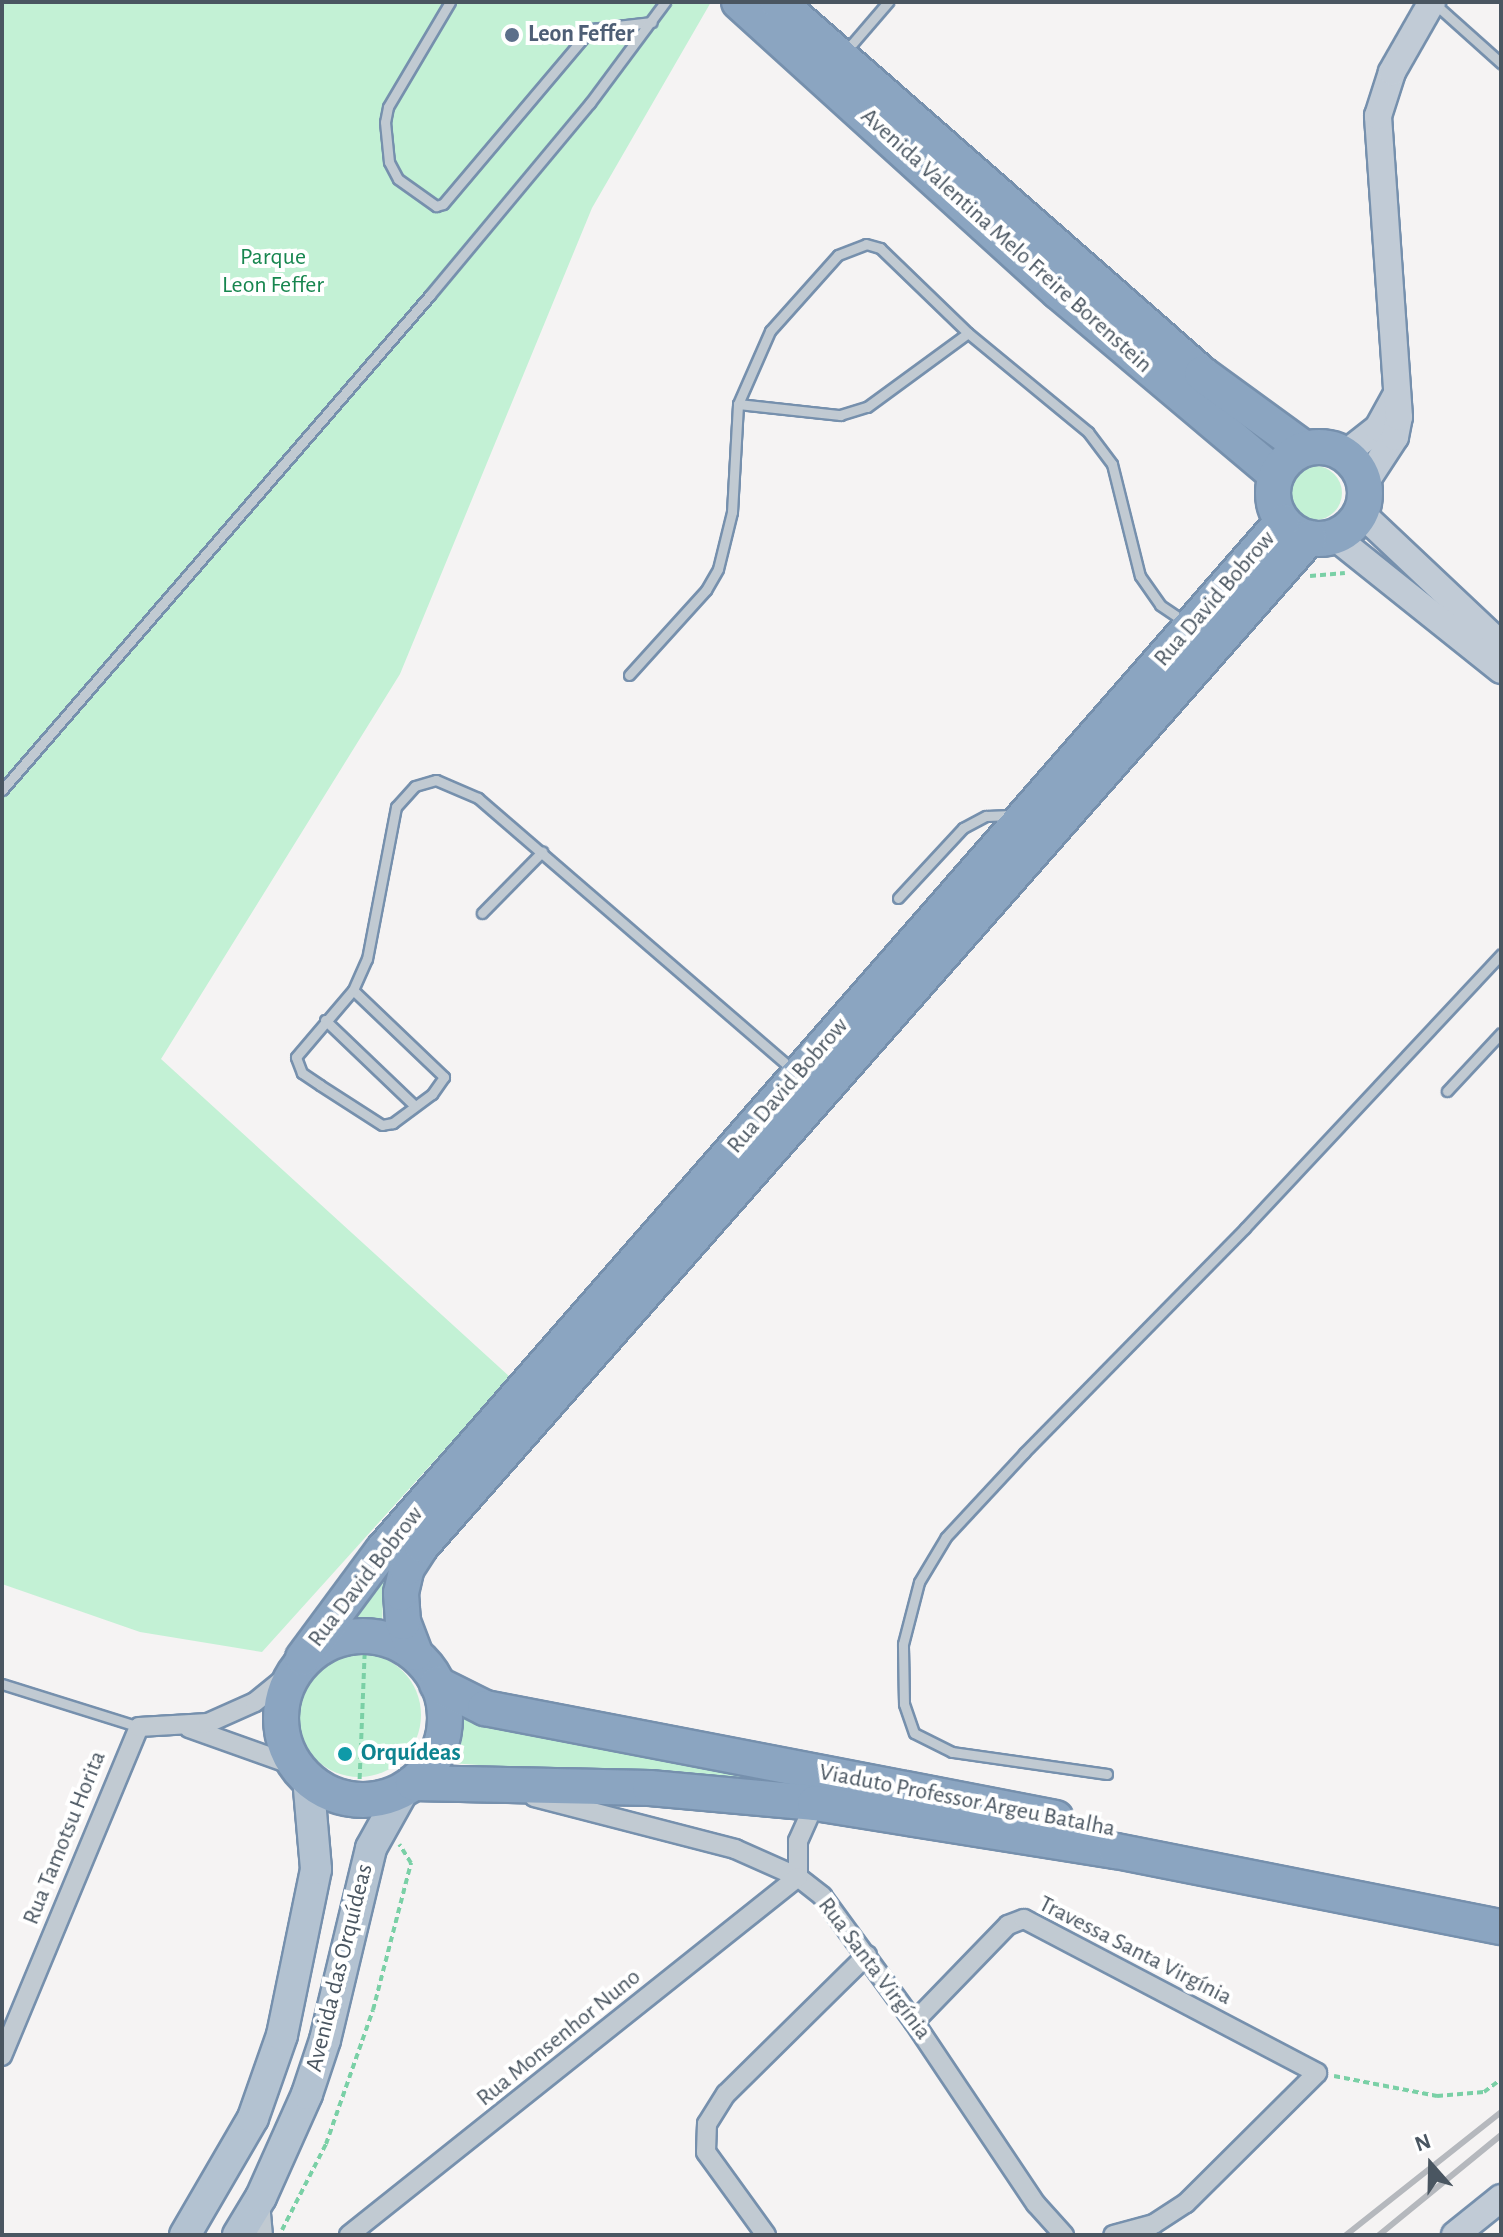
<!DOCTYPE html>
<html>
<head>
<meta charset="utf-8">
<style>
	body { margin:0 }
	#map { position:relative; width:1503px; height:2237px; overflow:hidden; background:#f5f3f3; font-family:"Alegreya Sans",sans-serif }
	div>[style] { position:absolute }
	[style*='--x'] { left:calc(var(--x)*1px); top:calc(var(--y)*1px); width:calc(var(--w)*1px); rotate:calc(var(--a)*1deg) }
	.green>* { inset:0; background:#c3f1d5 }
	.round { border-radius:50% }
	.path>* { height:4px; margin-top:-2px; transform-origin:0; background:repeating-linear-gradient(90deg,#7ad0a6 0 6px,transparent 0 10px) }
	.roads { filter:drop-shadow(2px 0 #7690ad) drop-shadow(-2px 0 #7690ad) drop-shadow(0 2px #7690ad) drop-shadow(0 -2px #7690ad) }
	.lane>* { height:9px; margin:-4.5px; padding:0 4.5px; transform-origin:4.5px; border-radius:4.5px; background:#c1cad2 }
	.street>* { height:18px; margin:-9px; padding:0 9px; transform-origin:9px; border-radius:9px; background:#c1cad2 }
	.secondary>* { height:26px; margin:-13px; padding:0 13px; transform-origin:13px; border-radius:13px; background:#c1cbd6 }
	.primary>* { height:30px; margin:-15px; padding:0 15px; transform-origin:15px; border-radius:15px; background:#b3c2d1 }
	.highway>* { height:34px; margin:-17px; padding:0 17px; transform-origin:17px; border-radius:17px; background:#8ba5c1 }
	.highway>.ring { margin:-17px; padding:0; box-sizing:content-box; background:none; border:34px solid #8ba5c1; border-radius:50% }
	.rail>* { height:6px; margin:-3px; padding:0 3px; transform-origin:3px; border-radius:3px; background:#b5b8bd }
	.dots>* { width:22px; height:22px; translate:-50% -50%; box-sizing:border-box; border:4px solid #fff; border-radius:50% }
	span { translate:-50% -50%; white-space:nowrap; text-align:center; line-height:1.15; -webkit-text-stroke:8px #fff; paint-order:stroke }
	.service-label { font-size:24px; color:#4e5e75; font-weight:700 }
	.left { translate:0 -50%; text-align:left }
	.street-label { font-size:24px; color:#4a5661 }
	.park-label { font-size:24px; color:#17864f }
	.culture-label { font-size:24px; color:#0d838f; font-weight:700 }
	.frame { position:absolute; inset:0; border:4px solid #4a5661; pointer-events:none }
	.north { position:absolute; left:1391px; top:2125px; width:80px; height:80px; -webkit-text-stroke:6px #fff; paint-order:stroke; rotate:340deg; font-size:22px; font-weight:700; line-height:32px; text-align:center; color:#4a5661 }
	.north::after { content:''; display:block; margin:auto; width:28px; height:36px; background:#4a5661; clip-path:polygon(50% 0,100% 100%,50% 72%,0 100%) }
</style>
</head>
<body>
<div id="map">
	<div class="green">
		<div style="clip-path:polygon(2px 2px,711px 2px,592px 208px,400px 674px,161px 1059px,510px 1377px,262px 1652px,140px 1632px,2px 1584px)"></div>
		<div class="round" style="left:1288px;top:466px;width:54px;height:54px"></div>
		<div style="clip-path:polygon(396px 1554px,383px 1595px,382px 1628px,344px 1625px)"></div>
		<div class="round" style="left:297px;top:1653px;width:124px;height:124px"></div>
		<div style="clip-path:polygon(451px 1708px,807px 1779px,805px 1789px,437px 1762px,448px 1739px)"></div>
	</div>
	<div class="path">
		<div style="--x:1310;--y:576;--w:35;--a:-5"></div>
		<div style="--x:358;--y:1819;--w:199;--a:-87.7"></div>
		<div style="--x:1334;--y:2076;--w:105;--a:11"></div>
		<div style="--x:1437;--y:2096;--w:47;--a:-4.9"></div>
		<div style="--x:1484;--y:2092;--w:21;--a:-37"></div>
		<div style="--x:282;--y:2230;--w:97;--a:-62.9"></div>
		<div style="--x:326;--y:2144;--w:142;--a:-70.7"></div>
		<div style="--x:373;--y:2010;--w:152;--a:-75.5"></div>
		<div style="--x:411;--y:1863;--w:22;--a:-122"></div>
	</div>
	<div class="roads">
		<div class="lane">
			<div style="--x:450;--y:2;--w:122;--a:120.6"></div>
			<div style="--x:388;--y:107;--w:15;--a:101"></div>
			<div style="--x:385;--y:122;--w:40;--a:84.3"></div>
			<div style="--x:389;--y:162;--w:19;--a:62"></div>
			<div style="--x:398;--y:179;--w:47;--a:35.4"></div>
			<div style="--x:436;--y:206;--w:7;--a:-16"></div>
			<div style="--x:443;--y:204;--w:229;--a:-49.8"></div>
			<div style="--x:591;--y:29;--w:61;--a:-6.5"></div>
			<div style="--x:1435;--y:4;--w:89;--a:41.8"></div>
			<div style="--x:846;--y:51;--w:65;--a:-49.4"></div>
			<div style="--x:738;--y:404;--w:103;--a:6.2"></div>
			<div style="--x:840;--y:415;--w:28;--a:-17"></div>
			<div style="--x:867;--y:407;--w:125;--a:-36.2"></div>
			<div style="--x:629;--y:675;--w:115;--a:-47.8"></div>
			<div style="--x:706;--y:590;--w:24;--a:-60"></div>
			<div style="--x:718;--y:569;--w:59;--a:-76.2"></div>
			<div style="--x:732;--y:512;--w:108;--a:-86.8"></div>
			<div style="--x:738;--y:404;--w:80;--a:-66.3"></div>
			<div style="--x:770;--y:331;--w:102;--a:-48.2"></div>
			<div style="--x:838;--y:255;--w:30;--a:-21"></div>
			<div style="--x:866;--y:244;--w:15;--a:16"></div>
			<div style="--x:880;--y:248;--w:122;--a:44"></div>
			<div style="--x:968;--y:333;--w:156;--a:39.5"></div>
			<div style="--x:1088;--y:432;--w:40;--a:53"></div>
			<div style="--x:1112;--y:464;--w:115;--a:76"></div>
			<div style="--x:1140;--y:576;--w:35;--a:55"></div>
			<div style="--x:1160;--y:605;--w:30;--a:34"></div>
			<div style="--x:2;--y:790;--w:654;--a:-49.15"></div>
			<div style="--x:430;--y:295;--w:250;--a:-50.2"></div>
			<div style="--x:590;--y:103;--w:126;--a:-53.4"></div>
			<div style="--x:898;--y:898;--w:96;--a:-47.1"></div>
			<div style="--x:963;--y:828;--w:26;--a:-28"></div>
			<div style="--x:986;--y:816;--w:26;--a:-2"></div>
			<div style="--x:482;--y:913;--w:86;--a:-45.5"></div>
			<div style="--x:353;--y:990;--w:126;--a:43.7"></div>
			<div style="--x:444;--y:1077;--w:21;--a:125"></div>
			<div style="--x:432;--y:1094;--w:49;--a:143.4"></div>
			<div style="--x:393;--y:1123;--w:11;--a:170"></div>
			<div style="--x:382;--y:1125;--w:74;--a:-147.2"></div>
			<div style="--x:320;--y:1085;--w:22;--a:-146"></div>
			<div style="--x:302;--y:1073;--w:17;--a:-111"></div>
			<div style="--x:296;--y:1057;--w:88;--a:-49.6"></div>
			<div style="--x:353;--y:990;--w:34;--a:-66"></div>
			<div style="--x:367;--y:959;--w:155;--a:-79.2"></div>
			<div style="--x:396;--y:807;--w:28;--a:-48"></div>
			<div style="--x:415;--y:786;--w:22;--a:-16"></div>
			<div style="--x:436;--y:780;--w:46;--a:23.2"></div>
			<div style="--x:478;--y:798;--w:418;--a:40.8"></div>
			<div style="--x:325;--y:1020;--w:124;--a:43.7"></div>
			<div style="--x:1447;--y:1091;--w:79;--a:-47"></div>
			<div style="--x:2;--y:1684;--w:144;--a:17.4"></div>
			<div style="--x:1107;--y:1774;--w:157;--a:-171.9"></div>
			<div style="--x:952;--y:1752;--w:42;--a:-153.4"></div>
			<div style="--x:914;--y:1733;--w:31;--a:-109"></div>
			<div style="--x:904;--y:1704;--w:60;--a:-91"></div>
			<div style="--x:903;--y:1644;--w:64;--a:-75.5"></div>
			<div style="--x:919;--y:1582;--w:52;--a:-59"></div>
			<div style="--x:946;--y:1537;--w:115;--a:-47.1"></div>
			<div style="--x:1024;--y:1453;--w:315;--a:-45.5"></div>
			<div style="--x:1245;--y:1228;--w:375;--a:-46.9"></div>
		</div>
		<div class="street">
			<div style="--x:189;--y:1728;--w:114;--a:19.6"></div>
			<div style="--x:534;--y:1797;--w:208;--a:14.5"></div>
			<div style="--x:735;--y:1849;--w:69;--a:24"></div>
			<div style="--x:798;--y:1877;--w:31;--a:38"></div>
			<div style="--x:822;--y:1896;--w:156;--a:53.9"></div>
			<div style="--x:914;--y:2022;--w:219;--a:56.2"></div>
			<div style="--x:1036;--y:2204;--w:42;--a:47.9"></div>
			<div style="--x:798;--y:1877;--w:36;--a:-90"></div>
			<div style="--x:798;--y:1841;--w:42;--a:-65.9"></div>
			<div style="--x:914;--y:2022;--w:135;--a:-45.9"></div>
			<div style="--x:1008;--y:1925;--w:17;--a:-21"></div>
			<div style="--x:1024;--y:1919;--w:331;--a:27.7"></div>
			<div style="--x:1317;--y:2073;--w:185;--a:135.2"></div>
			<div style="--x:1186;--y:2203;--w:38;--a:147"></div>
			<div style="--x:1154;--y:2224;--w:42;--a:165"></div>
			<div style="--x:2;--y:2056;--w:356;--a:-67.4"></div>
			<div style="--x:139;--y:1727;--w:69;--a:-3.3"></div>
			<div style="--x:208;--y:1723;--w:51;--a:-24.1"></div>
			<div style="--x:255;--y:1702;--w:46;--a:-38.9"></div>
			<div style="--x:260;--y:2202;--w:33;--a:85"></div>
			<div style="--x:349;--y:2235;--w:574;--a:-38.57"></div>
			<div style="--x:766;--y:2235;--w:102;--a:-125.9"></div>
			<div style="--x:706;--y:2152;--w:28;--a:-88"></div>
			<div style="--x:707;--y:2124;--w:36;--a:-58"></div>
			<div style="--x:726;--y:2094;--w:198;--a:-44.6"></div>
		</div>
		<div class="secondary">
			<div style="--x:1345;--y:454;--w:42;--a:-38.2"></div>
			<div style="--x:1378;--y:428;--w:37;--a:-61"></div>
			<div style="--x:1365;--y:483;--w:55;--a:-56.9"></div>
			<div style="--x:1395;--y:437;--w:20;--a:-79"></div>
			<div style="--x:1399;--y:417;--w:302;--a:-94"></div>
			<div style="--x:1378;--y:116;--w:46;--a:-72.3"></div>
			<div style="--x:1392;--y:72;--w:81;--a:-60.3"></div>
			<div style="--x:1361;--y:513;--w:192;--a:43.3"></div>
			<div style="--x:1335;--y:537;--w:213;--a:38.7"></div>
			<div style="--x:1455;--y:2235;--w:59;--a:-38.8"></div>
		</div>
		<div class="primary">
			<div style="--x:185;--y:2235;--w:135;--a:-59.8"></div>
			<div style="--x:253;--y:2118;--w:88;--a:-70.7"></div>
			<div style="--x:282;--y:2035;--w:169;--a:-78.4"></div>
			<div style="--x:316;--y:1869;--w:92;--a:-95"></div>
			<div style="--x:238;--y:2235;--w:44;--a:-58.8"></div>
			<div style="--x:261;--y:2197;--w:113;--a:-65.9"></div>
			<div style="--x:307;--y:2094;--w:57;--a:-71.6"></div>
			<div style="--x:325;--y:2040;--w:197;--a:-76.5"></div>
			<div style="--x:371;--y:1848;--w:68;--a:-60.8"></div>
		</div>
		<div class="highway">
			<div style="--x:739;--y:2;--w:432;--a:42.2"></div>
			<div style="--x:1059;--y:292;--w:284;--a:40.1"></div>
			<div style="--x:778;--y:2;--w:564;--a:41.26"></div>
			<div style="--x:1202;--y:374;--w:127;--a:36.1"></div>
			<div class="ring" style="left:1273px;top:447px;width:58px;height:58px"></div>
			<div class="ring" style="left:281px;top:1636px;width:130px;height:130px"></div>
			<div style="--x:415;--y:1653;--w:33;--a:-111"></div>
			<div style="--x:403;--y:1622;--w:29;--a:-94"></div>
			<div style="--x:401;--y:1593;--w:26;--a:-77"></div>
			<div style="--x:407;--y:1568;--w:27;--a:-57"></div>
			<div style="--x:422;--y:1545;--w:1342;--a:-48.63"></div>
			<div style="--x:303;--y:1658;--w:134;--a:-53.5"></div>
			<div style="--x:383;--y:1550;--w:1366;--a:-48.83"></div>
			<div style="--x:437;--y:1684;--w:54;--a:26.6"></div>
			<div style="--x:485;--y:1708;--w:581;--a:10.9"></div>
			<div style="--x:413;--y:1783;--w:237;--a:1.2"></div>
			<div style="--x:650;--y:1788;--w:166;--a:5.2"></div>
			<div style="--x:815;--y:1803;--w:305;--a:9.1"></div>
			<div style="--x:1116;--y:1851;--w:392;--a:11.2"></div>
		</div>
	</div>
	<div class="rail">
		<div style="--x:1346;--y:2235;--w:198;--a:-38.4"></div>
		<div style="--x:1379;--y:2235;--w:158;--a:-39.3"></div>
	</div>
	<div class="dots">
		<div style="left:512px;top:35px;background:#5c6f8a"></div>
		<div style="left:345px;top:1754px;background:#0f9aa8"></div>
	</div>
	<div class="service-label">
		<span class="left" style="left:528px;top:35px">Leon Feffer</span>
	</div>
	<div class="street-label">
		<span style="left:1006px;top:241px;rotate:42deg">Avenida Valentina Melo Freire Borenstein</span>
		<span style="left:1215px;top:599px;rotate:-49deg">Rua David Bobrow</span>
		<span style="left:788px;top:1086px;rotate:-49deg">Rua David Bobrow</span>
		<span style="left:366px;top:1577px;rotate:-52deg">Rua David Bobrow</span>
		<span style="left:967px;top:1801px;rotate:11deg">Viaduto Professor Argeu Batalha</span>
		<span style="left:65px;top:1838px;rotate:-68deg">Rua Tamotsu Horita</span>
		<span style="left:1135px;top:1951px;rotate:27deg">Travessa Santa Virgínia</span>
		<span style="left:340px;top:1968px;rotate:-76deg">Avenida das Orquídeas</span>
		<span style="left:874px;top:1969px;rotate:53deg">Rua Santa Virgínia</span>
		<span style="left:559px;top:2038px;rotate:-39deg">Rua Monsenhor Nuno</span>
	</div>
	<div class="park-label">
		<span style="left:273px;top:272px">Parque<br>Leon Feffer</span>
	</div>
	<div class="culture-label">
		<span class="left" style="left:361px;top:1754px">Orquídeas</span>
	</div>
	<div class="frame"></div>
	<div class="north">N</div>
</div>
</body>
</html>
